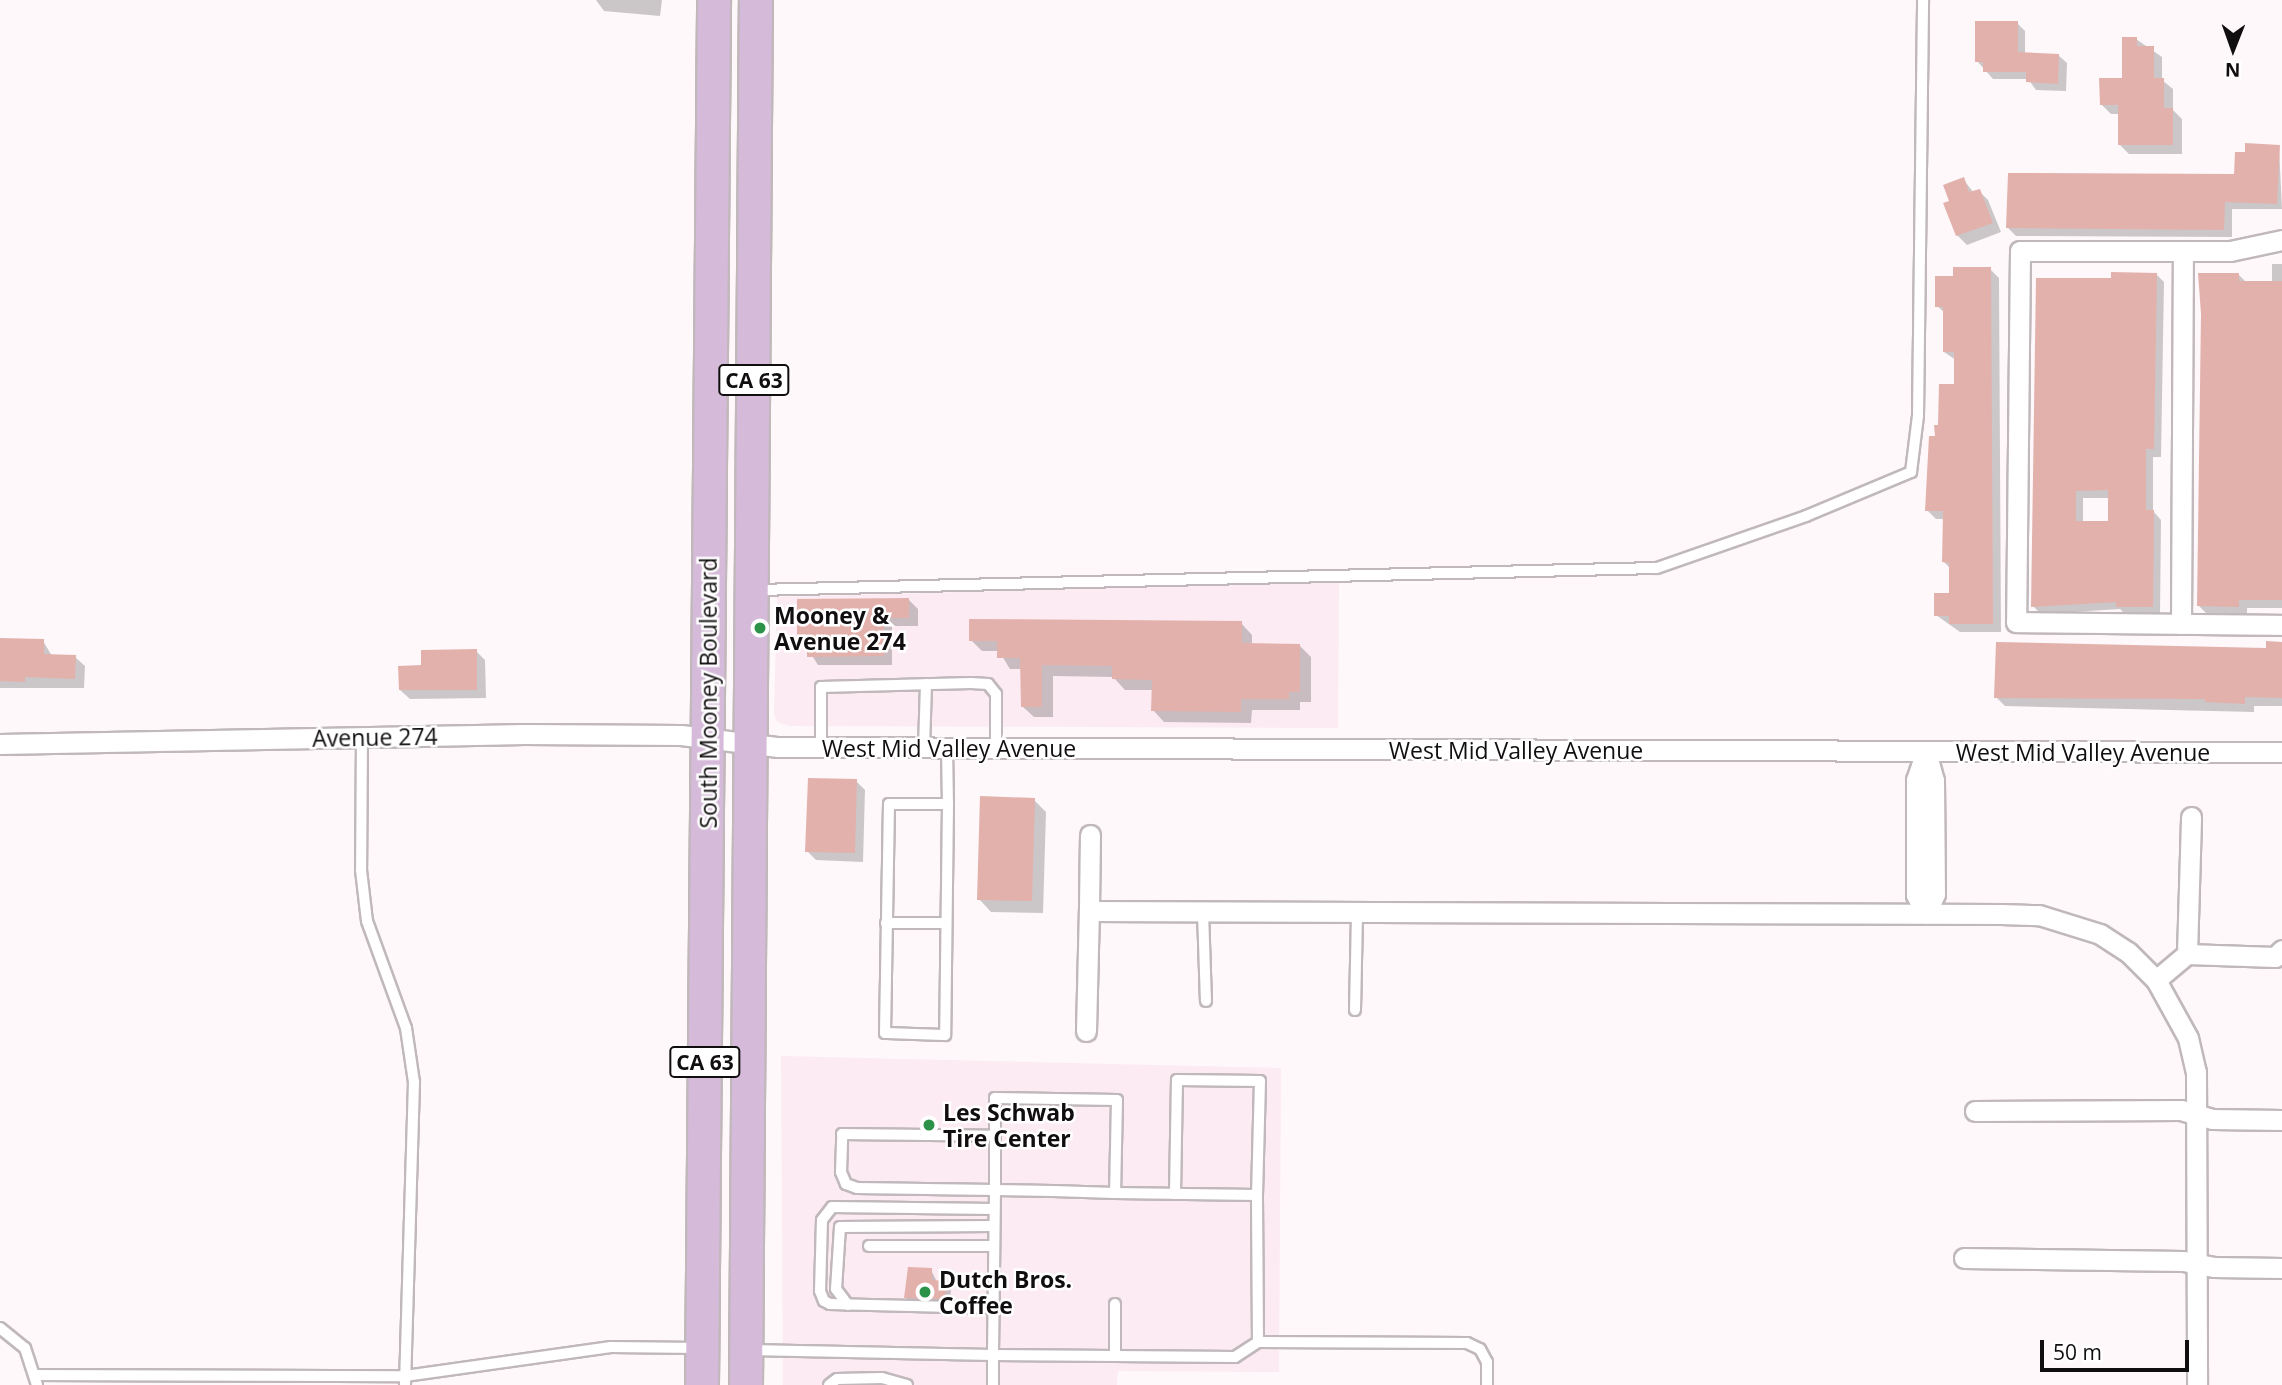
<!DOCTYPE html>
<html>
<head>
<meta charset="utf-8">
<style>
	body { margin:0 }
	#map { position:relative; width:2282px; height:1385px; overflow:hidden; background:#fef8fa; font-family:"Open Sans",sans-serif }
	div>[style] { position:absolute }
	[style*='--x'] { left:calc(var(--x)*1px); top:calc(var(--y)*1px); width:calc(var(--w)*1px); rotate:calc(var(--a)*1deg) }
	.built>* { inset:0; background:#fcebf2 }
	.shadow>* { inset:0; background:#0003 }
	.building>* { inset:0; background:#e3b1ac }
	.roads { filter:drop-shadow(2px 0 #c0b8bb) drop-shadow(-2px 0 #c0b8bb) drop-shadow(0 2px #c0b8bb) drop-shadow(0 -2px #c0b8bb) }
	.lane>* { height:10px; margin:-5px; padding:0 5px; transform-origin:5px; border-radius:5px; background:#fff }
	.street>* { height:19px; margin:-9.5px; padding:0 9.5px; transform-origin:9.5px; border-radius:9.5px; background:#fff }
	.primary>* { height:32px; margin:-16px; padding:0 16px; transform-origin:16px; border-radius:16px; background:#d5bad9 }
	.dots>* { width:19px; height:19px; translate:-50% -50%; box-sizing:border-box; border:4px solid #fff; border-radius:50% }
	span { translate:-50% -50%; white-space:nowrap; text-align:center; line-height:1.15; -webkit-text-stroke:5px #fff; paint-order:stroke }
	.shield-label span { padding:2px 5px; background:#fff; border:2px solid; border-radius:5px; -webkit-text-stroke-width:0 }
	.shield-label { font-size:21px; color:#110e0f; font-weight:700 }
	.poi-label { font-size:23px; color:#110e0f; font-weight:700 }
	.left { translate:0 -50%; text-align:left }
	.street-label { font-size:23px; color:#110e0f }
	.north { position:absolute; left:2198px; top:14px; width:70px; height:70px; -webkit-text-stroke:5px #fff; paint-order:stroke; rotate:181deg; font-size:19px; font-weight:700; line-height:28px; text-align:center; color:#110e0f }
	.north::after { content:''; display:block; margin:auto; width:24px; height:32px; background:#110e0f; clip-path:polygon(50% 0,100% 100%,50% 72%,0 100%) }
	.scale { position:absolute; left:2040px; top:1340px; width:149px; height:32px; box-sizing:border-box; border:4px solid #110e0f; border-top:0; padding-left:9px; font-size:21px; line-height:24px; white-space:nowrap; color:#110e0f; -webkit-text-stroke:5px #fff; paint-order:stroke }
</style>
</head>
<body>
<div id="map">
	<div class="built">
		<div style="clip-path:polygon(1339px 582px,1338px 728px,789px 726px,777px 722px,774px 714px,777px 597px)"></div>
		<div style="clip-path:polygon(781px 1056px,1281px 1068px,1279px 1372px,1118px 1371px,1117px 1385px,783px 1385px)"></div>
	</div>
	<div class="shadow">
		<div style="clip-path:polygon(596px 0,662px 0,660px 16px,604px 11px)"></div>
		<div style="clip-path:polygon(2017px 23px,2025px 31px,2025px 54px,2058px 55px,2067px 63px,2066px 91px,2036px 90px,2028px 79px,1993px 79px,1977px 61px)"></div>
		<div style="clip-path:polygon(2136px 39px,2162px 57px,2162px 80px,2173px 89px,2173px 110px,2182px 119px,2182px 154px,2129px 154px,2120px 145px,2120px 114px,2111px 114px,2101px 104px,2124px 80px)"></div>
		<div style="clip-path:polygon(2279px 147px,2282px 209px,2232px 209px,2232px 237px,2016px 236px,2008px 228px,2236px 176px)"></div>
		<div style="clip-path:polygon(1963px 179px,1974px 193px,1979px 191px,1988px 200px,2001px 232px,1967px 245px,1957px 235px,1951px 202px)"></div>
		<div style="clip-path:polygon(2272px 264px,2282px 264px,2282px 608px,2247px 608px,2247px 615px,2207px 614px,2199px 606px,2238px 274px,2247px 283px,2272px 283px)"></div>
		<div style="clip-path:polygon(1990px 269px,1999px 278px,2001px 632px,1960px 632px,1936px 615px,1951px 595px,1951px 569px,1944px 562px,1945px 519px,1936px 519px,1927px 510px,1936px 438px,1955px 386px,1956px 360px,1944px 352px,1945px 313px,1937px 306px,1955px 278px)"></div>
		<div style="clip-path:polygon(evenodd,2156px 274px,2164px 282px,2161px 457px,2153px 457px,2153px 511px,2161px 520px,2160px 615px,2126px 615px,2120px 609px,2041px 614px,2033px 606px,2156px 274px,2083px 498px,2110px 498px,2110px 523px,2083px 523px,2083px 498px)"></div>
		<div style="clip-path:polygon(909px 600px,918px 609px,918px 626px,892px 626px,892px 665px,818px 665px,799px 635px)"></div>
		<div style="clip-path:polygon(1241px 623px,1252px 635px,1252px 645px,1300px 646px,1311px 657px,1311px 702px,1300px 702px,1300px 710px,1252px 710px,1251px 723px,1164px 722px,1153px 710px,1153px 690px,1125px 690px,1113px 677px,1053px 676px,1053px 717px,1034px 717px,1022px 706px,1022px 669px,1010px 669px,999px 651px,982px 651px,971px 640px)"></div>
		<div style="clip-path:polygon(0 639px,43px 641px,52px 656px,75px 657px,85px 666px,84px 688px,0 688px)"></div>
		<div style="clip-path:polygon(2282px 643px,2282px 706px,2254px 706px,2254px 712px,2005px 706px,1996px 697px,2268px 650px)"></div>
		<div style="clip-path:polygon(476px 651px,485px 660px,486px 698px,410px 699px,400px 690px,423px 667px)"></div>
		<div style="clip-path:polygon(856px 781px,865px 790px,863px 862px,816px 860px,807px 851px)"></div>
		<div style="clip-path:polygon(1034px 800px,1046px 812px,1043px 913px,991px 912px,979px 899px)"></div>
		<div style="clip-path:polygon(931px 1270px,937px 1282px,951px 1288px,950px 1304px,911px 1304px,906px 1298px)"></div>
	</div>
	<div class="building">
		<div style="clip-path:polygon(1975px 21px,2018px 21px,2018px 52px,2059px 54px,2058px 84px,2026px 82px,2026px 72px,1983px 72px,1983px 62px,1975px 62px)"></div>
		<div style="clip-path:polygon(2122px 37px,2137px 37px,2137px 46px,2154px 46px,2154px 78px,2164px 78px,2164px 108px,2173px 108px,2173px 145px,2118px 145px,2118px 105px,2100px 105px,2099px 78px,2122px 78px)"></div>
		<div style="clip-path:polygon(2245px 143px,2280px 145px,2277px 204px,2225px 202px,2224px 230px,2006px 228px,2008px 173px,2234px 174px,2235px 152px,2245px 152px)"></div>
		<div style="clip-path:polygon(1964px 177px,1969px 192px,1980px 189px,1993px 223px,1956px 236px,1943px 203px,1949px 201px,1943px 185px)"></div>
		<div style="clip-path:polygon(1953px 267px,1991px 267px,1993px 624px,1949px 624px,1949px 616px,1934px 616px,1934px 593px,1949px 593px,1949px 563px,1942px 562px,1943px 511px,1925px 511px,1929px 436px,1935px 436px,1934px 425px,1938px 425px,1939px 384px,1954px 384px,1954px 352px,1943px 352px,1943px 307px,1935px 307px,1935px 276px,1953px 276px)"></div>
		<div style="clip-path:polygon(evenodd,2111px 272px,2157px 273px,2154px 449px,2146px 449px,2146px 510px,2154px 510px,2153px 607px,2116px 607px,2116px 602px,2031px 607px,2036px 278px,2111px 278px,2111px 272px,2108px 490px,2108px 521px,2076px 521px,2076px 491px,2108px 490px)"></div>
		<div style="clip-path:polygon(2198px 273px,2239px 273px,2239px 281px,2282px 281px,2282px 600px,2239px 600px,2239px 607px,2197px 606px,2201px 314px)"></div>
		<div style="clip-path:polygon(909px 598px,909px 618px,884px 618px,884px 656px,807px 657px,807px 635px,797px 635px,797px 599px)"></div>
		<div style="clip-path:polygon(969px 619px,1242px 621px,1242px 643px,1300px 644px,1300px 692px,1289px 692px,1289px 699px,1241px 699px,1241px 712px,1151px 711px,1152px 680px,1112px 679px,1112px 666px,1042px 665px,1042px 707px,1021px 707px,1020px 658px,997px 658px,997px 641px,969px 641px)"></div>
		<div style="clip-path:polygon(0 638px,44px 639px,44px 654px,76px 655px,75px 679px,25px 677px,25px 682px,0 681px)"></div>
		<div style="clip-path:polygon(2266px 641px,2282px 642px,2282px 698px,2245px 697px,2245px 704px,2205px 702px,2205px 699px,1994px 698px,1996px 642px,2266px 648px)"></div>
		<div style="clip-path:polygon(477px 649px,477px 690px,399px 690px,398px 666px,421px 665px,421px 650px)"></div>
		<div style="clip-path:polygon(808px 778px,857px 779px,855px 853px,805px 852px)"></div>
		<div style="clip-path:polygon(980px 796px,1035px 798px,1032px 901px,977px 900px)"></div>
		<div style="clip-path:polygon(908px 1267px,932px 1268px,932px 1280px,946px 1281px,945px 1299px,904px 1298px)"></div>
	</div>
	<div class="roads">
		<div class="lane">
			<div style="--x:757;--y:590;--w:900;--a:-1.4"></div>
			<div style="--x:1657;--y:568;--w:158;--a:-19.2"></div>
			<div style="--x:1806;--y:516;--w:114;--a:-22.7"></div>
			<div style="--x:1911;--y:472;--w:56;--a:-82.9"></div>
			<div style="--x:1918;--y:416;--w:416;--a:-89.3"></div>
			<div style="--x:362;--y:737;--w:133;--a:90.4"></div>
			<div style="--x:361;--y:870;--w:51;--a:83.3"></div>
			<div style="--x:367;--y:921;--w:114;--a:70"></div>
			<div style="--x:406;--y:1028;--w:55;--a:81.6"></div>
			<div style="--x:414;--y:1082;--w:303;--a:91.7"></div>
			<div style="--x:821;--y:747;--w:60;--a:-90"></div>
			<div style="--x:821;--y:687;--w:150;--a:-1.5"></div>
			<div style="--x:971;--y:683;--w:17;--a:3"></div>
			<div style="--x:988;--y:684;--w:13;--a:51"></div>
			<div style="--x:996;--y:694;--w:54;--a:90"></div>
			<div style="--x:924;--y:748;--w:64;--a:-88.2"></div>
			<div style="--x:947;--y:748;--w:56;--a:89"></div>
			<div style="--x:948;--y:804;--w:231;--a:90.7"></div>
			<div style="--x:945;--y:1035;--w:60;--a:-178.1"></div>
			<div style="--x:885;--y:1033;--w:229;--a:-89"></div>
			<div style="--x:889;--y:804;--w:59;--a:0"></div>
			<div style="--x:1203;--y:912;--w:89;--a:88.1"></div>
			<div style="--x:886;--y:923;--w:60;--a:0"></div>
			<div style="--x:1355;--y:1010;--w:97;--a:-88.8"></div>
			<div style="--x:995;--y:1136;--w:38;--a:-90"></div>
			<div style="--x:995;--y:1098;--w:122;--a:0.9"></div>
			<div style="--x:1117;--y:1100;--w:93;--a:91.2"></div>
			<div style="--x:1175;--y:1194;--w:114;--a:-89"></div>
			<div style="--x:1177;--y:1080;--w:83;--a:0.7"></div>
			<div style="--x:1260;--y:1081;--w:114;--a:91.5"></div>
			<div style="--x:869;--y:1246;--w:125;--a:0"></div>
			<div style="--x:848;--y:1305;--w:20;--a:-127"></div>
			<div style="--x:836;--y:1289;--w:62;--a:-86.3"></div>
			<div style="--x:840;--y:1227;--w:154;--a:-0.4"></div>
			<div style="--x:993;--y:1308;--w:163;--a:-178.6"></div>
			<div style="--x:830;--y:1304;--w:7;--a:-153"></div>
			<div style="--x:824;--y:1301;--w:11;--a:-112"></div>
			<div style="--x:820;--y:1291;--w:71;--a:-88.4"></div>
			<div style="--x:822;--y:1220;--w:16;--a:-52"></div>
			<div style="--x:832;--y:1207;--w:162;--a:0.7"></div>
			<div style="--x:0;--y:1328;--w:32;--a:39"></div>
			<div style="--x:25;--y:1348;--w:39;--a:72"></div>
			<div style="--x:1258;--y:1342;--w:209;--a:0.3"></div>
			<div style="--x:1467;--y:1343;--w:14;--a:25"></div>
			<div style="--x:1480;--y:1349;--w:15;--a:62"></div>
			<div style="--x:1487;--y:1362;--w:23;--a:90"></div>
			<div style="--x:749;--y:1350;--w:244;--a:1.2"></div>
			<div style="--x:993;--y:1355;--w:242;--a:0.5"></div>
			<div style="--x:1235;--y:1357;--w:27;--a:-33"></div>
			<div style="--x:1258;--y:1342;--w:147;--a:-90.4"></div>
			<div style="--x:1257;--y:1195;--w:142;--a:-179.2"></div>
			<div style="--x:1115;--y:1193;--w:62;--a:-178.2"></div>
			<div style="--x:1053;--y:1191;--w:58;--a:-179"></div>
			<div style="--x:995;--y:1190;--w:138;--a:-179.2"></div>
			<div style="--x:857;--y:1188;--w:12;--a:-160"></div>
			<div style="--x:846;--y:1184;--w:13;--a:-113"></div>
			<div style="--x:841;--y:1172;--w:38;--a:-88"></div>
			<div style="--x:842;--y:1134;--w:153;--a:0.7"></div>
			<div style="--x:995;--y:1136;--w:54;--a:90"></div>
			<div style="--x:995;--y:1190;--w:165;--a:90.7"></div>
			<div style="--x:993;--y:1355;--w:30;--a:90"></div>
			<div style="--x:1115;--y:1355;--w:51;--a:-90"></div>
			<div style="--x:36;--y:1375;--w:369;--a:0.2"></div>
			<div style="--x:405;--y:1376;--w:208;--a:-8"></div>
			<div style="--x:611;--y:1347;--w:87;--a:0.7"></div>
			<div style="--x:829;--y:1385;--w:10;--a:-37"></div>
			<div style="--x:837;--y:1379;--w:45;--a:-1.3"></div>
			<div style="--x:882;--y:1378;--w:26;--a:16"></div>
		</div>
		<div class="street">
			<div style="--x:2282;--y:240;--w:53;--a:168.1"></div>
			<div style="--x:2230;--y:251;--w:210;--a:180"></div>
			<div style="--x:2020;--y:251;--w:371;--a:90.6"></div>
			<div style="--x:2016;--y:622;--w:266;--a:0.6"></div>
			<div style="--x:2181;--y:624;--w:373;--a:-89.7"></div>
			<div style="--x:0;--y:744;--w:524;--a:-1.09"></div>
			<div style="--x:524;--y:734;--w:157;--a:0.4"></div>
			<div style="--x:681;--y:735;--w:98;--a:7.1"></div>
			<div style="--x:778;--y:747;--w:1504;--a:0.19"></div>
			<div style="--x:1926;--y:751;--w:31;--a:109"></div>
			<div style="--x:1916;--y:780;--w:115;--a:90"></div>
			<div style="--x:1916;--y:895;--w:21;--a:61"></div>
			<div style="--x:1926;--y:751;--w:30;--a:75"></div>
			<div style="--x:1934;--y:780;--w:114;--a:89.5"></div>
			<div style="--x:1935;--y:894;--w:21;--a:115"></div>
			<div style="--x:1090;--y:835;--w:76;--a:90.8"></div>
			<div style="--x:1089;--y:911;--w:912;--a:0.19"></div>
			<div style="--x:2001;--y:914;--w:38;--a:2"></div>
			<div style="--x:2039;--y:915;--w:64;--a:17.3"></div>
			<div style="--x:2100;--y:934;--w:33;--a:33"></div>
			<div style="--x:2128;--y:952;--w:40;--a:45"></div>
			<div style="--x:2156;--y:980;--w:66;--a:61.1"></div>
			<div style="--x:2188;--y:1038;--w:35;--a:77"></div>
			<div style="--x:2196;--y:1072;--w:313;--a:89.8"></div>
			<div style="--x:2187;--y:954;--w:137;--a:-88.3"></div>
			<div style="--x:2156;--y:980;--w:40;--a:-40"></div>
			<div style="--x:2187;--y:954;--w:88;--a:2"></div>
			<div style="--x:2275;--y:957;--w:10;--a:-45"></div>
			<div style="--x:1086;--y:1031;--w:120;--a:-88.6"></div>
			<div style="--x:1975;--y:1111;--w:206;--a:-0.3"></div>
			<div style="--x:2181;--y:1110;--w:32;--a:16"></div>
			<div style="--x:2212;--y:1119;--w:70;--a:0.8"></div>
			<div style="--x:1964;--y:1258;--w:219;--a:0.8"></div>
			<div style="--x:2183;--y:1261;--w:32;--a:11"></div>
			<div style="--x:2214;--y:1267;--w:68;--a:0.8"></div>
		</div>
		<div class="primary">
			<div style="--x:702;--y:1385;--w:1385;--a:-89.5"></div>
			<div style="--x:746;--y:1385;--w:1385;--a:-89.59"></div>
		</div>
	</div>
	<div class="dots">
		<div style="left:760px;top:628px;background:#2b9248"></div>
		<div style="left:929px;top:1125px;background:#2b9248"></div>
		<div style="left:925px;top:1292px;background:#2b9248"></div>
	</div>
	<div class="shield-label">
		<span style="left:754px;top:380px">CA 63</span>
		<span style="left:705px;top:1062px">CA 63</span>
	</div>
	<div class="poi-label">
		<span class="left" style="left:774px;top:628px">Mooney &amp;<br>Avenue 274</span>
		<span class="left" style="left:943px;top:1125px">Les Schwab<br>Tire Center</span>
		<span class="left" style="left:939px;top:1292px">Dutch Bros.<br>Coffee</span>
	</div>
	<div class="street-label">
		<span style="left:708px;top:693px;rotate:-90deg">South Mooney Boulevard</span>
		<span style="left:375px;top:737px;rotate:-1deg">Avenue 274</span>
		<span style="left:949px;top:748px">West Mid Valley Avenue</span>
		<span style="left:1516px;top:750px">West Mid Valley Avenue</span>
		<span style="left:2083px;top:752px">West Mid Valley Avenue</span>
	</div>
	<div class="north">N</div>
	<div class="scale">50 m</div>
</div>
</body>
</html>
